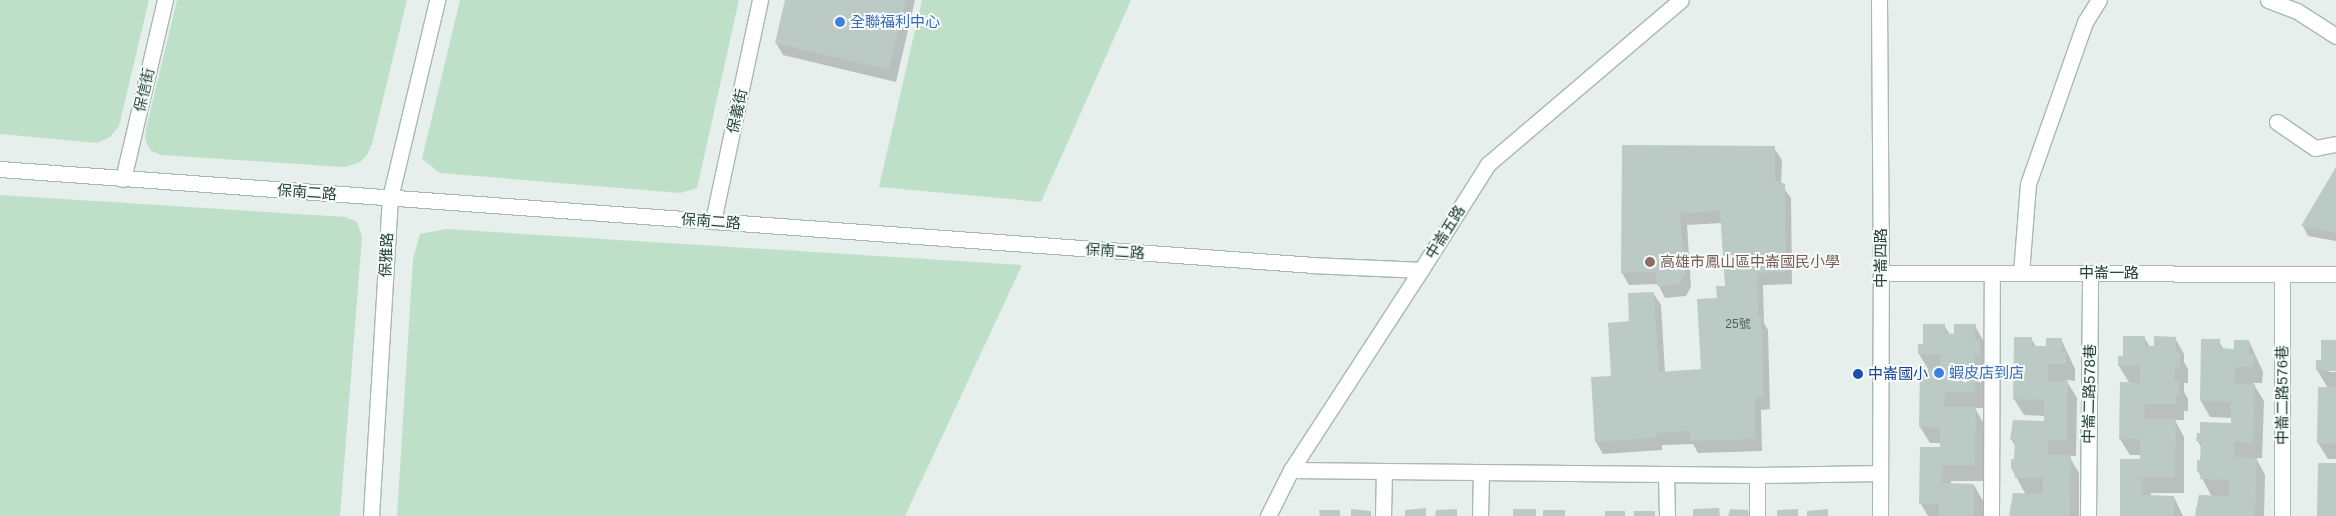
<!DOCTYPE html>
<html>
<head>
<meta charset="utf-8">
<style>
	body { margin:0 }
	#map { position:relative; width:2336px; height:516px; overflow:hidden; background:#e6efeb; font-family:Arial,"Noto Sans TC",sans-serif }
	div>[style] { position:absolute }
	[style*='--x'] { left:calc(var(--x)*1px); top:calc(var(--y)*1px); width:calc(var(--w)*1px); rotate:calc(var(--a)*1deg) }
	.green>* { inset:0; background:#bfe0c8 }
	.shadow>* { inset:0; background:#0003 }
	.building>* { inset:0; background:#bbcac4 }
	.roads { filter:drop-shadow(1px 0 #a8b8b2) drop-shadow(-1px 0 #a8b8b2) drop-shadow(0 1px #a8b8b2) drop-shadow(0 -1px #a8b8b2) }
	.minor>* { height:15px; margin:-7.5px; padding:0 7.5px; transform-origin:7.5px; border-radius:7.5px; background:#fff }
	.tertiary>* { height:15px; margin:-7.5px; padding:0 7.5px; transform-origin:7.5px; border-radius:7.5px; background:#fff }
	.dots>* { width:14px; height:14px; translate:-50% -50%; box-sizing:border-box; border:2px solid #f7fbf9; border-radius:50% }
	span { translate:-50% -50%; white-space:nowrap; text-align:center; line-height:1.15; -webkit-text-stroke:4px #f7fbf9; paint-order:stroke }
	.number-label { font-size:12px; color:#4a645c }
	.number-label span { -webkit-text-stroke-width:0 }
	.shop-label { font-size:15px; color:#366cbe }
	.left { translate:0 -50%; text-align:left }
	.street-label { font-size:15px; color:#24423a }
	.education-label { font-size:15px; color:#785e54 }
	.transit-label { font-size:15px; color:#164399 }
</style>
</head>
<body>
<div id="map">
	<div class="green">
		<div style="clip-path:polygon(0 0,149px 0,119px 126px,110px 137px,97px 143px,0 134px)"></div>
		<div style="clip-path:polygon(177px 0,407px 0,372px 144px,367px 155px,360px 162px,345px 167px,161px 155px,150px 150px,145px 139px,146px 129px)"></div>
		<div style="clip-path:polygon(460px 0,739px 0,697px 188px,680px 193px,440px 173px,422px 159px)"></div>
		<div style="clip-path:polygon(922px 0,1131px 0,1041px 202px,879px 187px)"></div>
		<div style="clip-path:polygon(0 195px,345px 217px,357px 222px,362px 237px,340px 516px,0 516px)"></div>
		<div style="clip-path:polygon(446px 229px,1022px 265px,905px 516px,397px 516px,413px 259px,420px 234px)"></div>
	</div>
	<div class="shadow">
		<div style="clip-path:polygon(786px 0,915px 0,896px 82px,783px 55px,776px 43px)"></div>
		<div style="clip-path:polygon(1624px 146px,1774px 148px,1782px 160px,1781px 184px,1791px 198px,1792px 284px,1763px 285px,1764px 323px,1768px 330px,1770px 409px,1761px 410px,1762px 451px,1698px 453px,1693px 444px,1662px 445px,1662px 450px,1603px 454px,1596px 442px,1612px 377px,1631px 322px,1653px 293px,1661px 305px,1665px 373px,1703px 371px,1727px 287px,1722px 223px,1687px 225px,1691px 287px,1686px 296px,1665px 298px,1658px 284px,1629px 285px,1622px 273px)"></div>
		<div style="clip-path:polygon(2336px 170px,2336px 241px,2308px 236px,2303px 226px)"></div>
		<div style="clip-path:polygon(1944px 325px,1950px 335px,1955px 335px,1975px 326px,1984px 342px,1984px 350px,1988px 358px,1988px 370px,1984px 370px,1984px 380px,1988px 387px,1984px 408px,1975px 408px,1984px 424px,1984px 481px,1951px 481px,1951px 485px,1974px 485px,1983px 501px,1983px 516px,1928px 516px,1921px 504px,1941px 443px,1930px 443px,1920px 427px,1930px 372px,1919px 354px)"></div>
		<div style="clip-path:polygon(2144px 337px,2150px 347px,2155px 347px,2175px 338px,2184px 354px,2184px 362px,2188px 369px,2188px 383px,2184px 383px,2184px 392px,2188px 399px,2188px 411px,2184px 411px,2184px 420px,2175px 420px,2184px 437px,2184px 493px,2151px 493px,2151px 497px,2174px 497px,2183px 516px,2121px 516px,2141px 455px,2130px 455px,2120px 439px,2130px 384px,2119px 366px)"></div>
		<div style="clip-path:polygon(2031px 338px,2036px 347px,2048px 348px,2061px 339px,2075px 369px,2075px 381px,2066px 380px,2077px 398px,2076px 456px,2069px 456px,2079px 473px,2079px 516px,2010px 516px,2011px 505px,2014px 505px,2026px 495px,2012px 469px,2016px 460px,2016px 447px,2011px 439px,2046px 422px,2046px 416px,2024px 415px,2014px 399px)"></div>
		<div style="clip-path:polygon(2219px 341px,2224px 350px,2235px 350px,2249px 341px,2263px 372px,2262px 383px,2253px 383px,2264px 401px,2262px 458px,2256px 458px,2265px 475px,2264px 516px,2196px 516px,2196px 507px,2199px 507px,2212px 497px,2198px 471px,2202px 462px,2202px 449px,2198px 441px,2198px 435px,2232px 424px,2232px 418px,2210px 417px,2201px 401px)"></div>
		<div style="clip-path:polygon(2336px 342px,2336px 369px,2329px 369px,2329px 372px,2336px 372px,2336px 459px,2328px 459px,2318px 443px,2319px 388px,2328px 388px,2317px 370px)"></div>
	</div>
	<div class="building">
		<div style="clip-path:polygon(785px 0,906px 0,889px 70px,775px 43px)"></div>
		<div style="clip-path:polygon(1622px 145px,1775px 146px,1775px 180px,1785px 184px,1786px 272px,1757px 273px,1758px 316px,1761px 316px,1764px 397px,1755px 398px,1756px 439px,1690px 441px,1690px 431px,1656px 433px,1656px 438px,1595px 442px,1591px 377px,1611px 376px,1608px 323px,1629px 321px,1628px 293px,1654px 292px,1659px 372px,1701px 369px,1697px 299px,1717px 298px,1716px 286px,1725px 286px,1720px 211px,1680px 213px,1685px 274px,1679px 284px,1657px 286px,1656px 272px,1621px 273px)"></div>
		<div style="clip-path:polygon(2336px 167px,2336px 233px,2301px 226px)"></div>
		<div style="clip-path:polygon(1923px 324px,1945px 324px,1945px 333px,1954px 334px,1954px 324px,1976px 324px,1975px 340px,1980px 340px,1980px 355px,1975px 355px,1975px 370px,1979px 370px,1979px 383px,1976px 383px,1975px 392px,1945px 392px,1944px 407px,1976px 407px,1975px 465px,1943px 465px,1942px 483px,1974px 484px,1974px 516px,1939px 516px,1939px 504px,1919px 504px,1920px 447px,1940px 447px,1940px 428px,1919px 427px,1920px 370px,1940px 370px,1940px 354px,1918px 354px,1918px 344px,1923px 344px)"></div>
		<div style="clip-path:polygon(2123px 336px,2145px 336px,2145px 346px,2154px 346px,2154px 336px,2176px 337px,2176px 352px,2180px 352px,2180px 367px,2175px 367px,2175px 382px,2179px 382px,2179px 395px,2176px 395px,2176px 404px,2145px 404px,2144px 419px,2176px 419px,2175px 477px,2143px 477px,2142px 495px,2174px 496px,2174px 516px,2120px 516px,2120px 459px,2140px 459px,2140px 439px,2119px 439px,2120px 382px,2140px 383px,2140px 366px,2118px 366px,2118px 356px,2123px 356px)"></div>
		<div style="clip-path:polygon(2014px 337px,2032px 337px,2032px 346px,2046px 346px,2046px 338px,2062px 338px,2061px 352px,2066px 352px,2066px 365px,2048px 364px,2048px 381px,2068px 381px,2067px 440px,2048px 440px,2048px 455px,2071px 455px,2070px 516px,2009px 516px,2013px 493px,2043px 494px,2043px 478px,2015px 478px,2014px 470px,2011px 469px,2011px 459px,2014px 459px,2015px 440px,2010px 440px,2013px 420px,2044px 421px,2044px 400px,2013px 399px)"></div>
		<div style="clip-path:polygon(2201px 339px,2220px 339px,2220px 348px,2234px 349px,2234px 340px,2249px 340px,2249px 354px,2254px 355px,2254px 367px,2235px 367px,2235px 383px,2255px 384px,2253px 443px,2234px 442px,2234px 457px,2257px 458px,2255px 516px,2195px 516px,2199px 495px,2228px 496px,2229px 480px,2200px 479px,2201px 471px,2197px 471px,2197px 460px,2200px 460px,2201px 441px,2196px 441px,2197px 433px,2200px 433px,2200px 422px,2231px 423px,2231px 402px,2200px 401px)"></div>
		<div style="clip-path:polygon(2321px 340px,2336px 340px,2336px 371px,2316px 370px,2316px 360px,2321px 360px)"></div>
		<div style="clip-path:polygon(2318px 387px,2336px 387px,2336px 444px,2317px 443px)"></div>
		<div style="clip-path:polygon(2318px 463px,2336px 463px,2336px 516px,2317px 516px)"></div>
		<div style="clip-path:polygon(1426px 508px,1426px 516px,1405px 516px,1405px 510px)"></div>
		<div style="clip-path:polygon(1719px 508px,1720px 516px,1693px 516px,1693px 509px)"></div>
		<div style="clip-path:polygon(1351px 509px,1371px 511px,1371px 516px,1351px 516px)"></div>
		<div style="clip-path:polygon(1457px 509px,1457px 516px,1435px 516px,1436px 510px)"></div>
		<div style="clip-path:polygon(1513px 509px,1536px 509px,1536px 516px,1513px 516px)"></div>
		<div style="clip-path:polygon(1730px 509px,1748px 510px,1749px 516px,1728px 516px)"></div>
		<div style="clip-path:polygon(1798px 509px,1798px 516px,1777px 516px,1777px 510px)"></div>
		<div style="clip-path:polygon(1828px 509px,1828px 516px,1807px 516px,1807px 511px)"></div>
		<div style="clip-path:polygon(1319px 510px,1340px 510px,1340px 516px,1320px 516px)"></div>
		<div style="clip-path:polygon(1543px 510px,1565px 510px,1565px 516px,1543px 516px)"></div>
		<div style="clip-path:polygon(1605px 511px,1625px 511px,1625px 516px,1605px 516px)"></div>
		<div style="clip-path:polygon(1634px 511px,1655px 511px,1655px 516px,1634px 516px)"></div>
	</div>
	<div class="roads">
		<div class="minor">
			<div style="--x:2268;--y:0;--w:31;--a:21"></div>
			<div style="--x:2297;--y:11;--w:46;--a:32.7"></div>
			<div style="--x:2277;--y:122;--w:46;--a:34.4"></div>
			<div style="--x:2315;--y:148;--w:21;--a:-11"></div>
			<div style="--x:123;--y:179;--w:184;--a:-76.8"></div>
			<div style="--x:713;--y:221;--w:226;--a:-78"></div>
			<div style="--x:2021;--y:273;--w:89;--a:-85.5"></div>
			<div style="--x:2028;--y:184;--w:172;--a:-70.6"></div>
			<div style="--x:2085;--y:22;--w:26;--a:-58"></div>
			<div style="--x:2282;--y:274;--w:242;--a:90"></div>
			<div style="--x:1291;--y:470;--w:466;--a:0.6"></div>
			<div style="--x:1757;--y:475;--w:123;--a:-0.9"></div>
			<div style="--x:1666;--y:474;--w:42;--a:88.6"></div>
			<div style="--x:1757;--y:475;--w:41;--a:90"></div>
			<div style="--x:371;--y:516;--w:319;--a:-86.6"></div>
			<div style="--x:390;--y:198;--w:204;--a:-76.6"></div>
			<div style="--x:1268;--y:516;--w:51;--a:-63.4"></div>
			<div style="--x:1291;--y:470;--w:239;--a:-57"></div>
			<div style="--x:1383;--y:516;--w:45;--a:-88.7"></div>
			<div style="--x:1480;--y:516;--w:44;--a:-88.7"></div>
			<div style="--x:1880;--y:516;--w:243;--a:-89.8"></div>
			<div style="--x:1991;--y:516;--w:242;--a:-89.8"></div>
			<div style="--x:2088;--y:516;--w:243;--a:-89.5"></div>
		</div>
		<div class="tertiary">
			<div style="--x:1879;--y:0;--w:273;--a:89.6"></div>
			<div style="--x:1881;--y:273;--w:455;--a:0.1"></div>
			<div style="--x:0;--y:169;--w:1316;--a:4.18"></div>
			<div style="--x:1312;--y:265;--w:109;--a:2.6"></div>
			<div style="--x:1421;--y:270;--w:125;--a:-57.7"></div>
			<div style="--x:1488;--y:164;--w:253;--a:-40.4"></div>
		</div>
	</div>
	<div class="dots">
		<div style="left:840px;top:22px;background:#3f7fe0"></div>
		<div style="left:1650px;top:262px;background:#8d6e63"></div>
		<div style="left:1939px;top:373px;background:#3f7fe0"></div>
		<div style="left:1858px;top:374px;background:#1a4fb4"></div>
	</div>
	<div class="number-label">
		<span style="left:1738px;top:325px">25號</span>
	</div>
	<div class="shop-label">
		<span class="left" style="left:850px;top:22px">全聯福利中心</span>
		<span class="left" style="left:1949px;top:373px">蝦皮店到店</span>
	</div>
	<div class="street-label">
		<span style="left:144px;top:90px;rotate:-77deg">保信街</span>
		<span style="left:737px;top:111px;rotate:-78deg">保義街</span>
		<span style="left:307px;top:192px;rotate:4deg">保南二路</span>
		<span style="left:711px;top:221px;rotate:4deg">保南二路</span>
		<span style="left:1445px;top:232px;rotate:-58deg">中崙五路</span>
		<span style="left:1115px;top:251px;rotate:4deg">保南二路</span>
		<span style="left:386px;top:255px;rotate:-87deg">保雅路</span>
		<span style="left:1881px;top:258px;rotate:-90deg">中崙四路</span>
		<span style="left:2109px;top:273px">中崙一路</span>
		<span style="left:2089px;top:394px;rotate:-89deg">中崙二路578巷</span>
		<span style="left:2282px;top:395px;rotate:-90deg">中崙二路576巷</span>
	</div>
	<div class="education-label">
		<span class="left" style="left:1660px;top:262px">高雄市鳳山區中崙國民小學</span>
	</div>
	<div class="transit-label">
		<span class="left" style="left:1868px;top:374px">中崙國小</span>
	</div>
</div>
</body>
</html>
